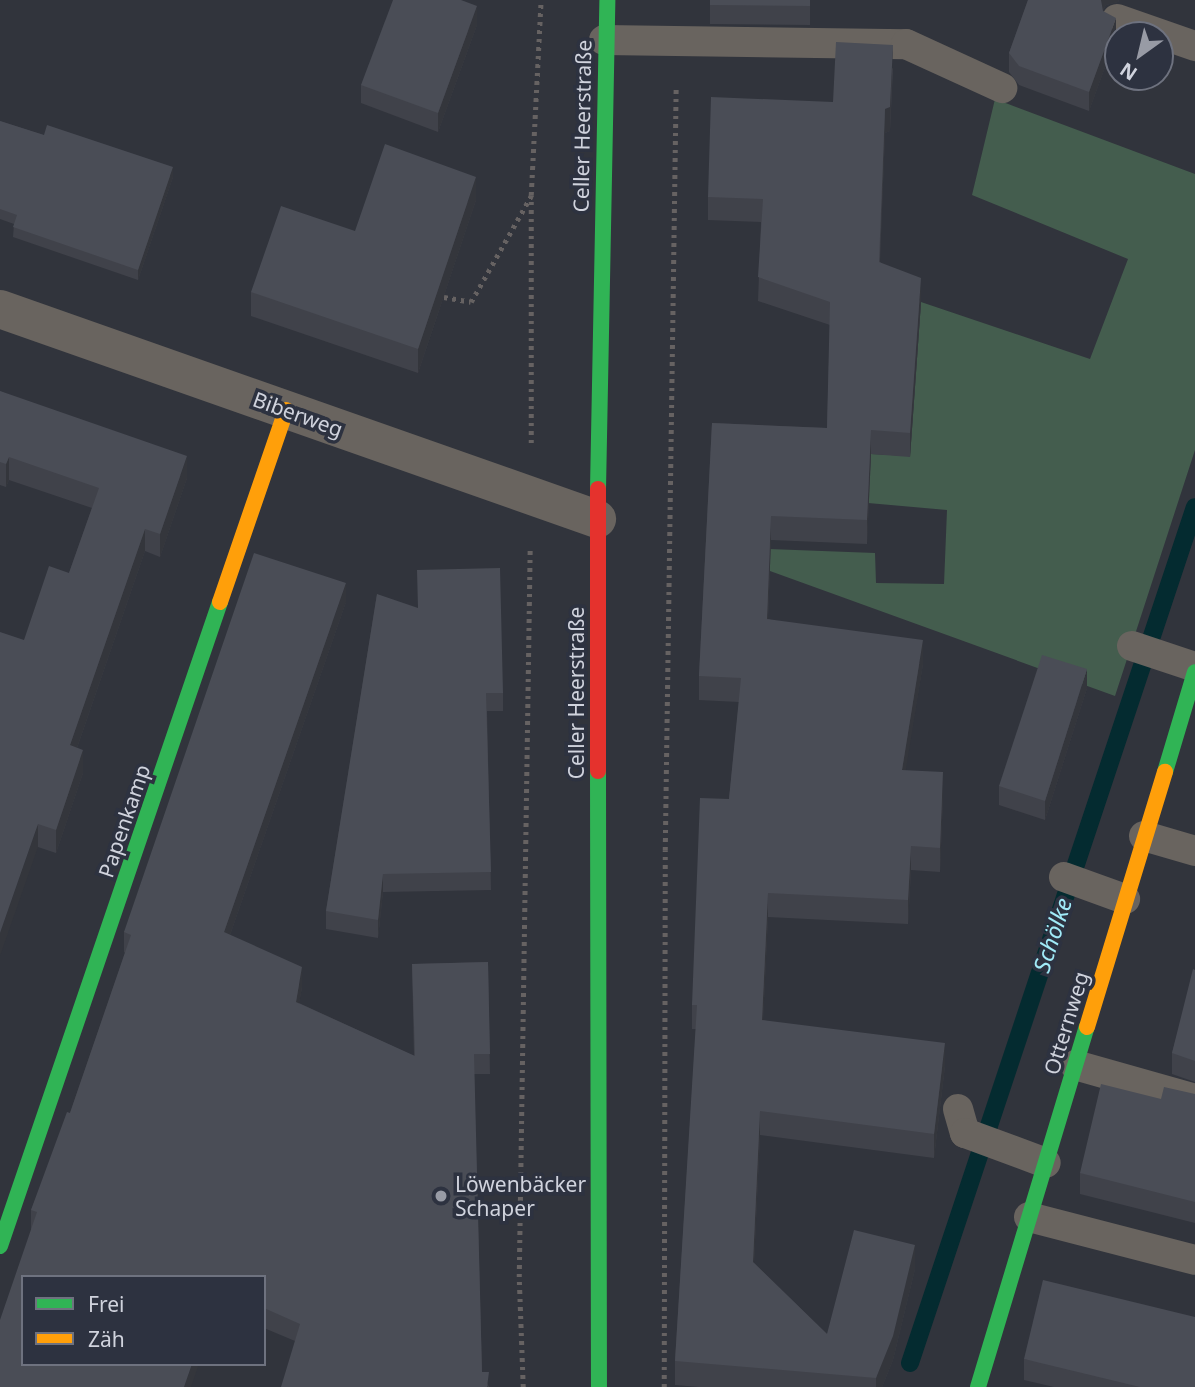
<!DOCTYPE html>
<html>
<head>
<meta charset="utf-8">
<style>
	body { margin:0 }
	#map { position:relative; width:1195px; height:1387px; overflow:hidden; background:#31343c; font-family:"Noto Sans",sans-serif }
	div>[style] { position:absolute }
	[style*='--x'] { left:calc(var(--x)*1px); top:calc(var(--y)*1px); width:calc(var(--w)*1px); rotate:calc(var(--a)*1deg) }
	.green>* { inset:0; background:#445d4e }
	.stream>* { height:18px; margin:-9px; padding:0 9px; transform-origin:9px; border-radius:9px; background:#042b30 }
	.path>* { height:4.5px; margin-top:-2.25px; transform-origin:0; background:repeating-linear-gradient(90deg,#666262 0 3.5px,transparent 0 8.5px) }
	.lane>* { height:30px; margin:-15px; padding:0 15px; transform-origin:15px; border-radius:15px; background:#69645f }
	.street>* { height:38px; margin:-19px; padding:0 19px; transform-origin:19px; border-radius:19px; background:#69645f }
	.fast>* { height:16px; margin:-8px; padding:0 8px; transform-origin:8px; border-radius:8px; background:#30b455 }
	.slow>* { height:16px; margin:-8px; padding:0 8px; transform-origin:8px; border-radius:8px; background:#ff9f0a }
	.jam>* { height:16px; margin:-8px; padding:0 8px; transform-origin:8px; border-radius:8px; background:#e5322d }
	.wall>* { inset:0; background:#40424a }
	.shaded-wall>* { inset:0; background:#34363c }
	.building>* { inset:0; background:#4a4d56 }
	.dots>* { width:19px; height:19px; translate:-50% -50%; box-sizing:border-box; border:4px solid #2d3240; border-radius:50% }
	span { translate:-50% -50%; white-space:nowrap; text-align:center; line-height:1.15; -webkit-text-stroke:7px #2d3240; paint-order:stroke }
	.street-label { font-size:21px; color:#d0d3dd }
	.poi-label { font-size:21px; color:#d0d3dd }
	.left { translate:0 -50%; text-align:left }
	.water-label { font-size:23px; color:#a1ebf8; font-style:italic }
	.legend { position:absolute; left:21px; top:1275px; width:245px; height:91px; box-sizing:border-box; background:#2d3240; border:2px solid #6e727f; margin:0; padding:9px 12px; list-style:none; font-size:21px; color:#d0d3dd }
	.legend li { display:flex; align-items:center; gap:14px; height:35px }
	.legend b { width:35px; border:2px solid #6e727f }
	.north { position:absolute; left:1104px; top:21px; width:70px; height:70px; box-sizing:border-box; background:#2d3240; border:2px solid #6e727f; border-radius:50%; rotate:214deg; font-size:19px; font-weight:700; line-height:28px; text-align:center; color:#d0d3dd }
	.north::after { content:''; display:block; margin:auto; width:24px; height:32px; background:#989ba5; clip-path:polygon(50% 0,100% 100%,50% 72%,0 100%) }
</style>
</head>
<body>
<div id="map">
	<div class="green">
		<div style="clip-path:polygon(995px 99px,1195px 174px,1195px 450px,1115px 696px,770px 571px,769px 549px,875px 553px,876px 583px,944px 584px,947px 510px,868px 503px,871px 454px,910px 456px,921px 302px,1090px 359px,1128px 259px,972px 195px)"></div>
	</div>
	<div class="stream">
		<div style="--x:910;--y:1363;--w:902;--a:-71.59"></div>
	</div>
	<div class="path">
		<div style="--x:444;--y:297;--w:27;--a:10"></div>
		<div style="--x:471;--y:302;--w:122;--a:-60.5"></div>
		<div style="--x:531;--y:443;--w:248;--a:-90"></div>
		<div style="--x:531;--y:195;--w:195;--a:-87.1"></div>
		<div style="--x:523;--y:1387;--w:110;--a:-92.1"></div>
		<div style="--x:519;--y:1277;--w:730;--a:-89.14"></div>
		<div style="--x:664;--y:1387;--w:537;--a:-89.89"></div>
		<div style="--x:665;--y:850;--w:765;--a:-89.18"></div>
	</div>
	<div class="lane">
		<div style="--x:1117;--y:19;--w:83;--a:19.1"></div>
		<div style="--x:604;--y:40;--w:302;--a:0.8"></div>
		<div style="--x:906;--y:44;--w:106;--a:24.6"></div>
		<div style="--x:1132;--y:646;--w:66;--a:18.4"></div>
		<div style="--x:1144;--y:836;--w:53;--a:16.4"></div>
		<div style="--x:1064;--y:877;--w:65;--a:19.8"></div>
		<div style="--x:1075;--y:1065;--w:125;--a:15.8"></div>
		<div style="--x:958;--y:1109;--w:25;--a:74"></div>
		<div style="--x:965;--y:1133;--w:86;--a:20.3"></div>
		<div style="--x:1029;--y:1217;--w:171;--a:14.5"></div>
	</div>
	<div class="street">
		<div style="--x:0;--y:309;--w:633;--a:19.38"></div>
	</div>
	<div class="fast">
		<div style="--x:598;--y:489;--w:489;--a:-88.9"></div>
		<div style="--x:598;--y:771;--w:616;--a:89.91"></div>
		<div style="--x:1165;--y:772;--w:104;--a:-73.3"></div>
		<div style="--x:0;--y:1246;--w:681;--a:-71.14"></div>
		<div style="--x:978;--y:1387;--w:376;--a:-73.2"></div>
	</div>
	<div class="slow">
		<div style="--x:220;--y:602;--w:203;--a:-71"></div>
		<div style="--x:1087;--y:1027;--w:267;--a:-73"></div>
	</div>
	<div class="jam">
		<div style="--x:598;--y:771;--w:282;--a:-90"></div>
	</div>
	<div class="wall">
		<div style="clip-path:polygon(710px 0,810px 0,810px 25px,710px 24px)"></div>
		<div style="clip-path:polygon(1028px 0,1119px 0,1118px 2px,1106px 5px,1103px 10px,1116px 37px,1089px 111px,1019px 85px,1009px 72px,1009px 53px)"></div>
		<div style="clip-path:polygon(477px 25px,438px 132px,361px 103px,361px 85px)"></div>
		<div style="clip-path:polygon(893px 68px,890px 131px,885px 133px,880px 262px,921px 302px,910px 457px,871px 454px,867px 544px,771px 540px,768px 619px,923px 664px,905px 770px,943px 796px,940px 872px,911px 870px,908px 924px,768px 917px,763px 1020px,945px 1066px,934px 1158px,760px 1135px,754px 1263px,827px 1334px,915px 1269px,893px 1360px,882px 1387px,699px 1387px,675px 1385px,675px 1361px,696px 1029px,692px 1029px,692px 1005px,729px 799px,739px 702px,699px 700px,699px 676px,712px 423px,827px 428px,830px 325px,758px 301px,761px 222px,708px 220px,708px 197px,833px 102px)"></div>
		<div style="clip-path:polygon(0 121px,173px 177px,138px 280px,13px 237px,14px 224px,0 219px)"></div>
		<div style="clip-path:polygon(476px 200px,418px 373px,251px 316px,251px 292px,355px 231px)"></div>
		<div style="clip-path:polygon(0 391px,187px 478px,160px 557px,145px 551px,77px 748px,83px 773px,56px 853px,38px 847px,24px 640px,69px 573px,92px 508px,9px 480px,6px 487px,0 485px)"></div>
		<div style="clip-path:polygon(377px 594px,503px 693px,503px 711px,487px 711px,491px 890px,383px 892px,378px 938px,326px 929px,326px 911px)"></div>
		<div style="clip-path:polygon(346px 602px,230px 935px,302px 987px,299px 1003px,414px 1056px,412px 964px,488px 962px,490px 1074px,474px 1074px,482px 1372px,489px 1387px,295px 1341px,264px 1328px,264px 1277px,31px 1229px,31px 1210px,70px 1113px,125px 953px,124px 952px,124px 932px)"></div>
		<div style="clip-path:polygon(1087px 688px,1045px 820px,999px 805px,999px 786px)"></div>
		<div style="clip-path:polygon(1195px 970px,1195px 1082px,1172px 1074px,1172px 1053px)"></div>
		<div style="clip-path:polygon(1195px 1094px,1195px 1223px,1080px 1194px,1080px 1173px,1161px 1099px)"></div>
		<div style="clip-path:polygon(1024px 1359px,1195px 1387px,1054px 1387px,1024px 1380px)"></div>
	</div>
	<div class="shaded-wall">
		<div style="clip-path:polygon(1100px 0,1119px 0,1118px 2px,1106px 5px,1100px 14px)"></div>
		<div style="clip-path:polygon(477px 6px,477px 25px,438px 132px,438px 113px)"></div>
		<div style="clip-path:polygon(1116px 18px,1116px 37px,1089px 111px,1089px 92px)"></div>
		<div style="clip-path:polygon(893px 45px,890px 131px,885px 133px,879px 286px,885px 109px)"></div>
		<div style="clip-path:polygon(173px 167px,173px 177px,138px 280px,138px 270px)"></div>
		<div style="clip-path:polygon(476px 177px,476px 200px,418px 373px,418px 349px)"></div>
		<div style="clip-path:polygon(921px 278px,921px 302px,910px 457px,910px 433px)"></div>
		<div style="clip-path:polygon(871px 430px,871px 454px,867px 544px,867px 520px)"></div>
		<div style="clip-path:polygon(187px 456px,187px 478px,160px 557px,160px 534px)"></div>
		<div style="clip-path:polygon(9px 457px,9px 480px,6px 487px,6px 464px)"></div>
		<div style="clip-path:polygon(771px 516px,771px 540px,767px 642px,767px 619px)"></div>
		<div style="clip-path:polygon(145px 529px,145px 551px,70px 768px,70px 745px)"></div>
		<div style="clip-path:polygon(346px 583px,346px 602px,224px 952px,224px 932px)"></div>
		<div style="clip-path:polygon(923px 640px,923px 664px,902px 794px,902px 770px)"></div>
		<div style="clip-path:polygon(1087px 669px,1087px 688px,1045px 820px,1045px 801px)"></div>
		<div style="clip-path:polygon(83px 750px,83px 773px,56px 853px,56px 830px)"></div>
		<div style="clip-path:polygon(943px 772px,943px 796px,940px 872px,940px 848px)"></div>
		<div style="clip-path:polygon(38px 824px,38px 847px,0 956px,0 933px)"></div>
		<div style="clip-path:polygon(911px 846px,911px 870px,908px 924px,908px 900px)"></div>
		<div style="clip-path:polygon(383px 874px,383px 892px,378px 938px,378px 920px)"></div>
		<div style="clip-path:polygon(768px 893px,768px 917px,762px 1044px,762px 1020px)"></div>
		<div style="clip-path:polygon(302px 967px,302px 987px,296px 1022px,296px 1002px)"></div>
		<div style="clip-path:polygon(945px 1043px,945px 1066px,934px 1158px,934px 1134px)"></div>
		<div style="clip-path:polygon(760px 1111px,760px 1135px,753px 1286px,753px 1262px)"></div>
		<div style="clip-path:polygon(915px 1245px,915px 1269px,893px 1360px,882px 1387px,876px 1387px,876px 1378px)"></div>
		<div style="clip-path:polygon(192px 1364px,199px 1364px,191px 1387px,184px 1387px)"></div>
	</div>
	<div class="building">
		<div style="clip-path:polygon(393px 0,461px 0,477px 6px,438px 113px,361px 85px)"></div>
		<div style="clip-path:polygon(710px 0,810px 0,810px 6px,710px 5px)"></div>
		<div style="clip-path:polygon(1028px 0,1101px 0,1103px 11px,1116px 18px,1089px 92px,1019px 66px,1009px 53px)"></div>
		<div style="clip-path:polygon(836px 42px,893px 45px,890px 107px,885px 109px,879px 262px,921px 278px,910px 433px,871px 430px,867px 520px,771px 516px,767px 619px,923px 640px,902px 770px,943px 772px,940px 848px,911px 846px,908px 900px,768px 893px,762px 1020px,945px 1043px,934px 1134px,760px 1111px,753px 1262px,827px 1334px,854px 1230px,915px 1245px,893px 1336px,876px 1378px,675px 1361px,697px 1005px,692px 1005px,700px 798px,729px 799px,741px 678px,699px 676px,712px 423px,827px 428px,830px 302px,758px 277px,763px 199px,708px 197px,711px 97px,833px 102px)"></div>
		<div style="clip-path:polygon(0 121px,44px 135px,47px 125px,173px 167px,138px 270px,13px 227px,17px 215px,0 209px)"></div>
		<div style="clip-path:polygon(385px 144px,476px 177px,418px 349px,251px 292px,281px 206px,355px 231px)"></div>
		<div style="clip-path:polygon(0 391px,187px 456px,160px 534px,145px 529px,70px 745px,83px 750px,56px 830px,38px 824px,0 933px,0 632px,24px 640px,49px 566px,69px 573px,99px 488px,9px 457px,6px 464px,0 462px)"></div>
		<div style="clip-path:polygon(254px 553px,346px 583px,224px 932px,302px 967px,296px 1002px,415px 1056px,412px 964px,488px 962px,490px 1054px,474px 1054px,482px 1372px,489px 1372px,487px 1387px,281px 1387px,300px 1324px,264px 1308px,264px 1277px,23px 1277px,23px 1364px,192px 1364px,184px 1387px,0 1387px,0 1320px,37px 1212px,31px 1210px,67px 1112px,70px 1113px,131px 935px,124px 932px)"></div>
		<div style="clip-path:polygon(500px 568px,503px 693px,486px 693px,491px 872px,383px 874px,378px 920px,326px 911px,377px 594px,418px 608px,417px 570px)"></div>
		<div style="clip-path:polygon(1042px 655px,1087px 669px,1045px 801px,999px 786px)"></div>
		<div style="clip-path:polygon(1193px 969px,1195px 970px,1195px 1061px,1172px 1053px)"></div>
		<div style="clip-path:polygon(1101px 1084px,1161px 1099px,1164px 1087px,1195px 1094px,1195px 1202px,1080px 1173px)"></div>
		<div style="clip-path:polygon(1043px 1280px,1195px 1317px,1195px 1387px,1140px 1387px,1024px 1359px)"></div>
	</div>
	<div class="dots">
		<div style="left:441px;top:1196px;background:#989ba5"></div>
	</div>
	<div class="street-label">
		<span style="left:582px;top:126px;rotate:-89deg">Celler Heerstraße</span>
		<span style="left:298px;top:414px;rotate:20deg">Biberweg</span>
		<span style="left:576px;top:693px;rotate:-90deg">Celler Heerstraße</span>
		<span style="left:124px;top:821px;rotate:-71deg">Papenkamp</span>
		<span style="left:1066px;top:1023px;rotate:-73deg">Otternweg</span>
	</div>
	<div class="poi-label">
		<span class="left" style="left:455px;top:1196px">Löwenbäcker<br>Schaper</span>
	</div>
	<div class="water-label">
		<span style="left:1052px;top:935px;rotate:-72deg">Schölke</span>
	</div>
	<ul class="legend">
	<li><b style="height:9px;background:#30b455"></b>Frei</li>
	<li><b style="height:9px;background:#ff9f0a"></b>Zäh</li>
	</ul>
	<div class="north">N</div>
</div>
</body>
</html>
